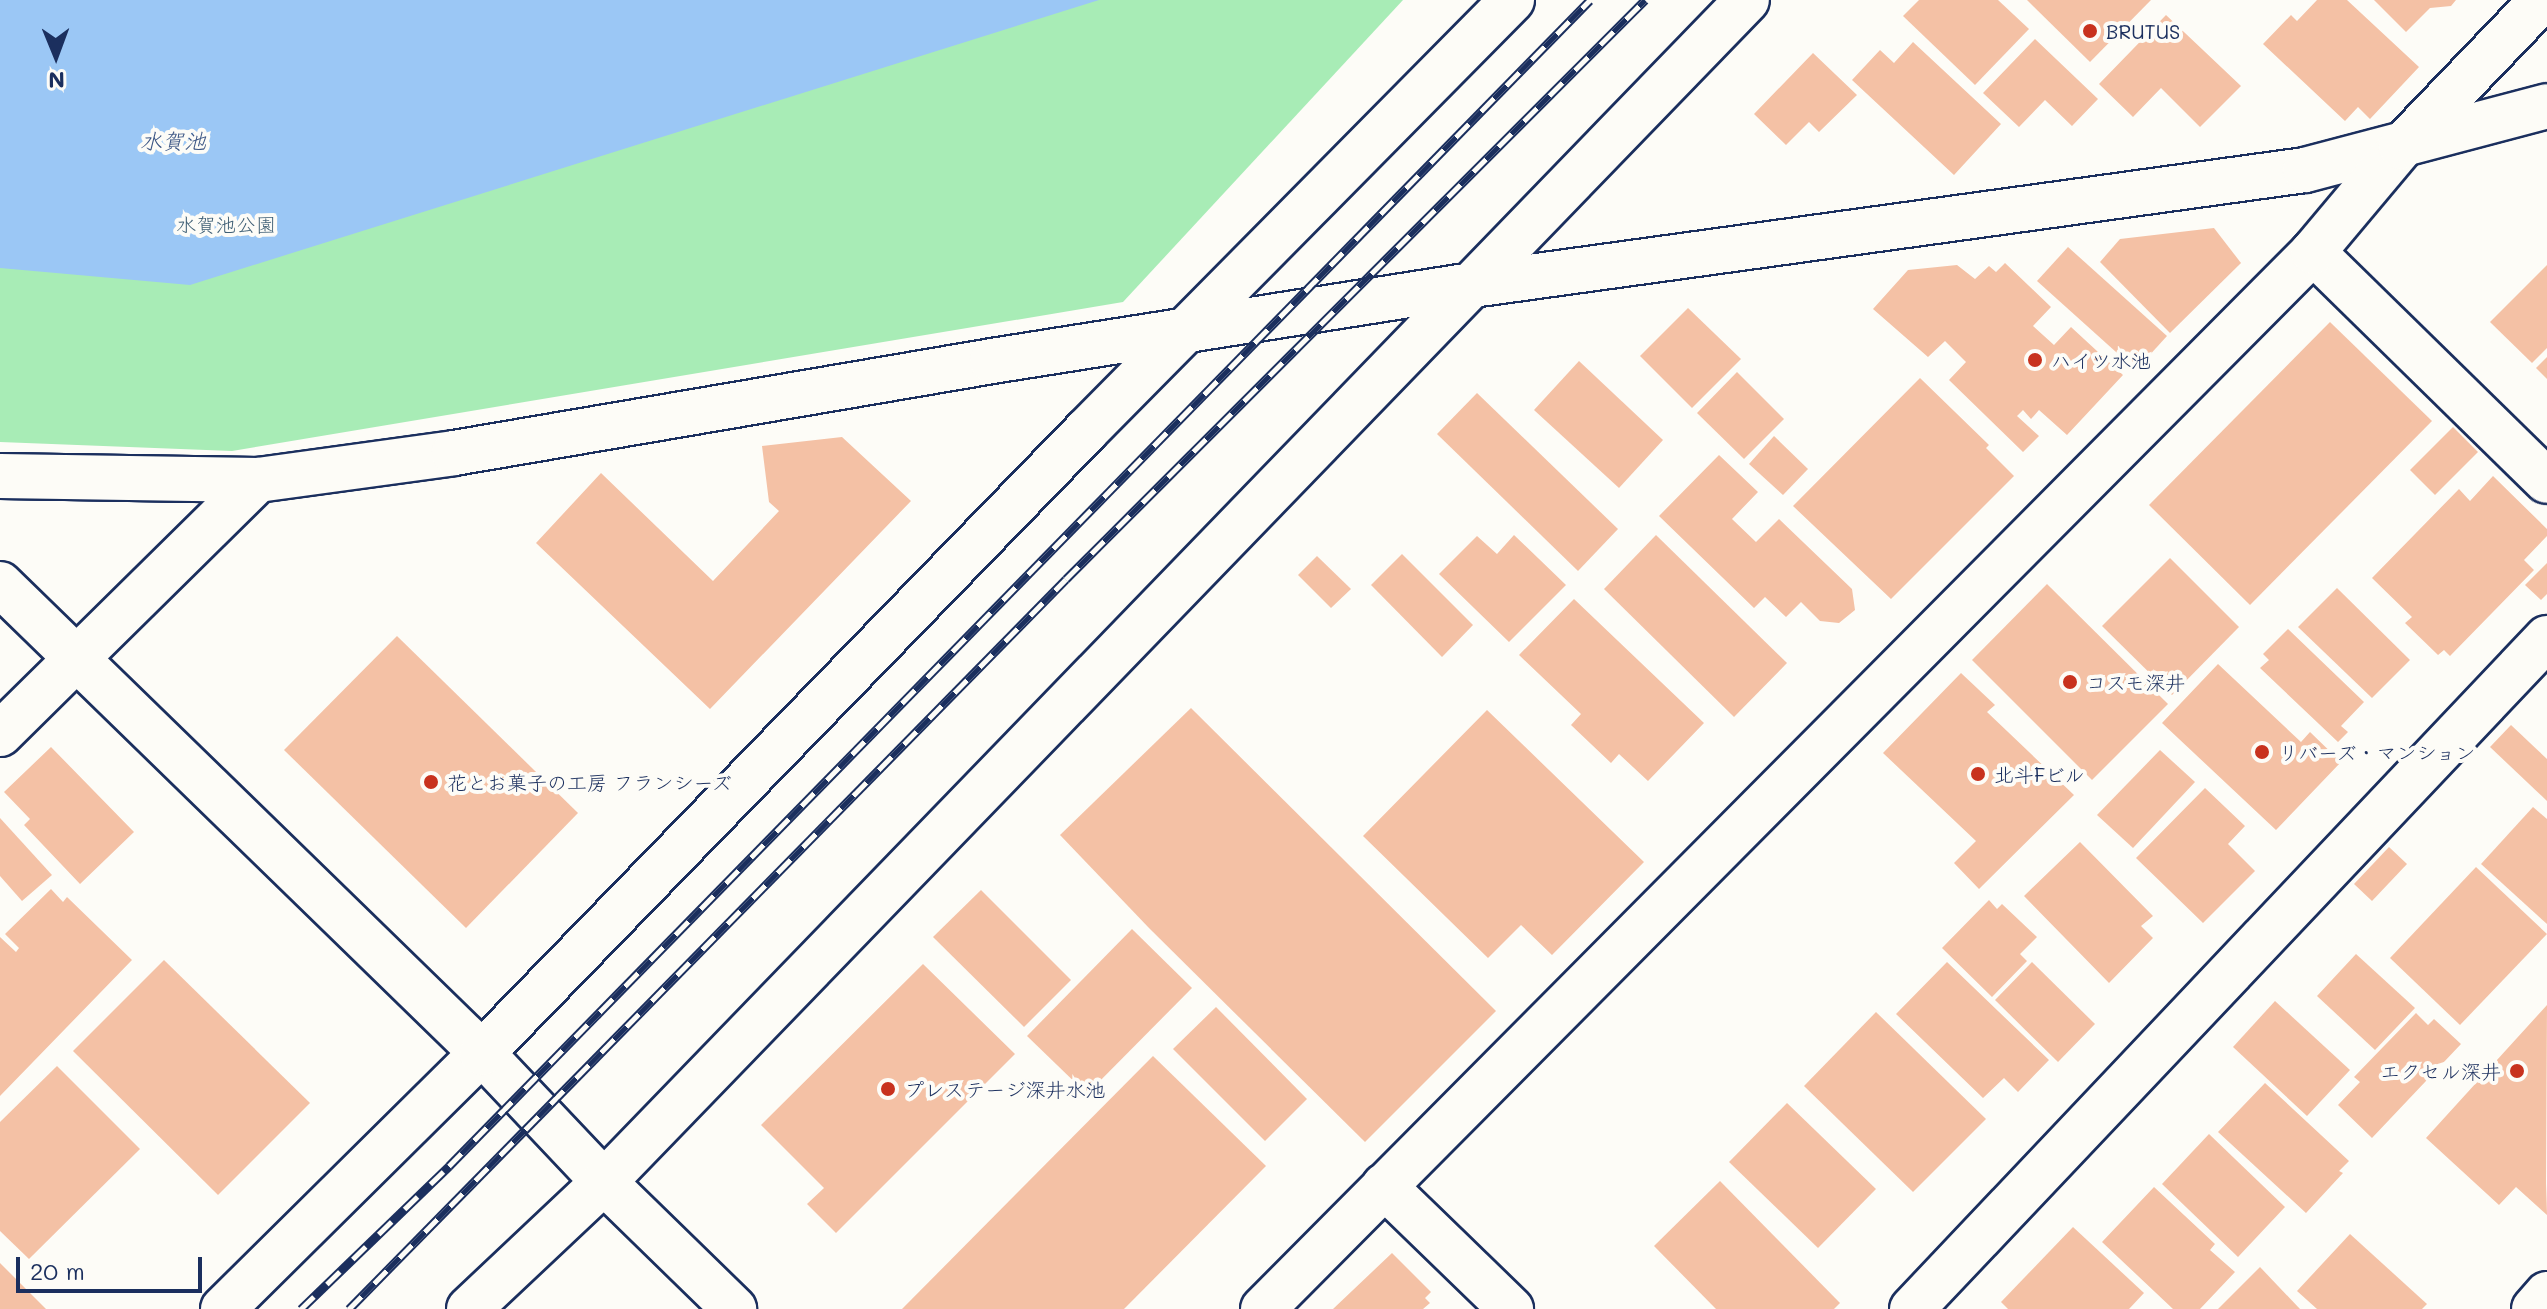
<!DOCTYPE html>
<html>
<head>
<meta charset="utf-8">
<style>
	body { margin:0 }
	#map { position:relative; width:2547px; height:1309px; overflow:hidden; background:#fdfcf7; font-family:Mali,"Klee One",sans-serif }
	div>[style] { position:absolute }
	[style*='--x'] { left:calc(var(--x)*1px); top:calc(var(--y)*1px); width:calc(var(--w)*1px); rotate:calc(var(--a)*1deg) }
	.green>* { inset:0; background:#a8ecb6 }
	.water>* { inset:0; background:#9bc7f5 }
	.building>* { inset:0; background:#f4c1a5 }
	.roads { filter:drop-shadow(2px 0 #1b2f5e) drop-shadow(-2px 0 #1b2f5e) drop-shadow(0 2px #1b2f5e) drop-shadow(0 -2px #1b2f5e) }
	.minor>* { height:44px; margin:-22px; padding:0 22px; transform-origin:22px; border-radius:22px; background:#fdfcf7 }
	.tertiary>* { height:44px; margin:-22px; padding:0 22px; transform-origin:22px; border-radius:22px; background:#fdfcf7 }
	.rail>* { height:9px; margin-top:-4.5px; transform-origin:0; background:repeating-linear-gradient(90deg,#fdfcf7 0 18px,#1b2f5e 0 36px); box-sizing:border-box; border-block:2px solid #1b2f5e }
	.dots>* { width:22px; height:22px; translate:-50% -50%; box-sizing:border-box; border:4px solid #fdfcf7; border-radius:50% }
	span { translate:-50% -50%; white-space:nowrap; text-align:center; line-height:1.15; -webkit-text-stroke:8px #fdfcf7; paint-order:stroke }
	.poi-label { font-size:20px; color:#1b2f5e }
	.left { translate:0 -50%; text-align:left }
	.right { translate:-100% -50%; text-align:right }
	.park-label { font-size:20px; color:#3e5e74 }
	.water-label { font-size:22px; color:#3b5584; font-style:italic }
	.north { position:absolute; left:16px; top:16px; width:80px; height:80px; -webkit-text-stroke:6px #fdfcf7; paint-order:stroke; rotate:179deg; font-size:22px; font-weight:700; line-height:32px; text-align:center; color:#1b2f5e }
	.north::after { content:''; display:block; margin:auto; width:28px; height:36px; background:#1b2f5e; clip-path:polygon(50% 0,100% 100%,50% 72%,0 100%) }
	.scale { position:absolute; left:16px; top:1257px; width:186px; height:36px; box-sizing:border-box; border:4px solid #1b2f5e; border-top:0; padding-left:10px; font-size:24px; line-height:28px; white-space:nowrap; color:#1b2f5e; -webkit-text-stroke:6px #fdfcf7; paint-order:stroke }
</style>
</head>
<body>
<div id="map">
	<div class="green">
		<div style="clip-path:polygon(0 0,1403px 0,1123px 302px,232px 451px,0 442px)"></div>
	</div>
	<div class="water">
		<div style="clip-path:polygon(0 0,1099px 0,190px 285px,0 268px)"></div>
	</div>
	<div class="building">
		<div style="clip-path:polygon(1919px 0,1998px 0,2029px 29px,1975px 85px,1903px 16px)"></div>
		<div style="clip-path:polygon(2027px 0,2151px 0,2090px 62px)"></div>
		<div style="clip-path:polygon(2317px 0,2347px 0,2419px 67px,2370px 119px,2358px 107px,2345px 121px,2263px 44px,2291px 15px,2297px 21px)"></div>
		<div style="clip-path:polygon(2374px 0,2456px 0,2451px 6px,2430px 8px,2406px 32px)"></div>
		<div style="clip-path:polygon(2166px 15px,2241px 86px,2200px 127px,2161px 88px,2133px 117px,2099px 84px)"></div>
		<div style="clip-path:polygon(2035px 39px,2098px 99px,2072px 126px,2045px 100px,2019px 127px,1983px 93px)"></div>
		<div style="clip-path:polygon(1913px 42px,2001px 124px,1954px 175px,1852px 80px,1880px 50px,1894px 63px)"></div>
		<div style="clip-path:polygon(1813px 53px,1857px 95px,1819px 132px,1809px 122px,1786px 145px,1754px 114px)"></div>
		<div style="clip-path:polygon(2214px 228px,2241px 263px,2170px 333px,2100px 262px,2120px 239px)"></div>
		<div style="clip-path:polygon(2068px 247px,2167px 336px,2136px 370px,2037px 281px)"></div>
		<div style="clip-path:polygon(2005px 263px,2051px 307px,2033px 326px,2054px 345px,2071px 327px,2123px 375px,2067px 435px,2039px 410px,2031px 419px,2023px 410px,2017px 416px,2039px 436px,2023px 452px,1949px 380px,1966px 362px,1945px 341px,1928px 357px,1873px 309px,1908px 270px,1957px 265px,1975px 279px,1989px 266px,1996px 272px)"></div>
		<div style="clip-path:polygon(2547px 265px,2547px 348px,2532px 363px,2490px 322px)"></div>
		<div style="clip-path:polygon(1688px 308px,1741px 359px,1692px 408px,1640px 356px)"></div>
		<div style="clip-path:polygon(2330px 322px,2432px 421px,2250px 605px,2149px 505px)"></div>
		<div style="clip-path:polygon(2547px 357px,2547px 379px,2536px 368px)"></div>
		<div style="clip-path:polygon(1579px 361px,1663px 440px,1619px 488px,1534px 410px)"></div>
		<div style="clip-path:polygon(1737px 372px,1784px 419px,1744px 459px,1697px 413px)"></div>
		<div style="clip-path:polygon(1920px 378px,1989px 445px,1986px 448px,2014px 476px,1891px 599px,1793px 506px)"></div>
		<div style="clip-path:polygon(1477px 393px,1618px 529px,1578px 571px,1437px 434px)"></div>
		<div style="clip-path:polygon(2453px 427px,2478px 452px,2435px 495px,2410px 470px)"></div>
		<div style="clip-path:polygon(1774px 436px,1808px 469px,1783px 495px,1749px 464px)"></div>
		<div style="clip-path:polygon(842px 437px,911px 501px,710px 709px,536px 543px,601px 473px,713px 581px,779px 511px,769px 502px,762px 446px)"></div>
		<div style="clip-path:polygon(1719px 455px,1758px 492px,1732px 519px,1756px 542px,1779px 519px,1852px 589px,1855px 610px,1839px 623px,1820px 621px,1801px 602px,1786px 617px,1765px 597px,1754px 608px,1659px 516px)"></div>
		<div style="clip-path:polygon(2493px 476px,2547px 529px,2547px 536px,2524px 560px,2534px 570px,2450px 656px,2444px 650px,2438px 655px,2405px 623px,2412px 617px,2372px 578px,2459px 489px,2470px 501px)"></div>
		<div style="clip-path:polygon(1514px 535px,1566px 585px,1509px 642px,1439px 574px,1477px 536px,1497px 554px)"></div>
		<div style="clip-path:polygon(1656px 535px,1787px 663px,1734px 717px,1604px 589px)"></div>
		<div style="clip-path:polygon(1402px 554px,1473px 625px,1442px 657px,1371px 585px)"></div>
		<div style="clip-path:polygon(1317px 556px,1351px 589px,1331px 608px,1298px 575px)"></div>
		<div style="clip-path:polygon(2170px 558px,2239px 627px,2172px 695px,2102px 626px)"></div>
		<div style="clip-path:polygon(2547px 563px,2547px 594px,2541px 600px,2525px 585px)"></div>
		<div style="clip-path:polygon(2047px 584px,2168px 704px,2092px 780px,1972px 660px)"></div>
		<div style="clip-path:polygon(2337px 588px,2410px 660px,2372px 698px,2298px 627px)"></div>
		<div style="clip-path:polygon(1574px 599px,1704px 723px,1648px 781px,1619px 754px,1611px 763px,1571px 725px,1581px 714px,1519px 655px)"></div>
		<div style="clip-path:polygon(2288px 629px,2364px 702px,2341px 726px,2348px 732px,2338px 742px,2260px 668px,2269px 660px,2263px 654px)"></div>
		<div style="clip-path:polygon(397px 636px,578px 813px,466px 928px,284px 750px)"></div>
		<div style="clip-path:polygon(2218px 664px,2301px 742px,2310px 732px,2341px 762px,2276px 830px,2162px 723px)"></div>
		<div style="clip-path:polygon(1961px 673px,1995px 705px,1987px 712px,2074px 795px,1979px 889px,1954px 863px,1976px 841px,1883px 753px)"></div>
		<div style="clip-path:polygon(1191px 708px,1496px 1011px,1365px 1142px,1149px 928px,1060px 835px)"></div>
		<div style="clip-path:polygon(1487px 710px,1644px 862px,1552px 955px,1521px 925px,1488px 958px,1363px 836px)"></div>
		<div style="clip-path:polygon(2511px 725px,2547px 759px,2547px 801px,2490px 747px)"></div>
		<div style="clip-path:polygon(51px 747px,134px 832px,80px 884px,24px 825px,30px 819px,4px 792px)"></div>
		<div style="clip-path:polygon(2160px 750px,2195px 782px,2133px 848px,2097px 815px)"></div>
		<div style="clip-path:polygon(2205px 788px,2245px 826px,2228px 844px,2255px 871px,2203px 923px,2136px 858px)"></div>
		<div style="clip-path:polygon(2533px 807px,2547px 819px,2547px 924px,2481px 864px)"></div>
		<div style="clip-path:polygon(0 818px,52px 875px,22px 901px,0 876px)"></div>
		<div style="clip-path:polygon(2080px 842px,2153px 916px,2141px 926px,2153px 938px,2109px 983px,2024px 896px)"></div>
		<div style="clip-path:polygon(2389px 847px,2407px 864px,2372px 901px,2354px 884px)"></div>
		<div style="clip-path:polygon(2476px 867px,2547px 934px,2460px 1025px,2390px 958px)"></div>
		<div style="clip-path:polygon(51px 889px,63px 902px,67px 897px,132px 960px,0 1096px,0 937px,16px 952px,19px 948px,5px 934px)"></div>
		<div style="clip-path:polygon(981px 890px,1071px 980px,1024px 1027px,933px 937px)"></div>
		<div style="clip-path:polygon(1989px 900px,1997px 909px,2002px 904px,2037px 937px,2020px 954px,2027px 961px,1992px 997px,1942px 948px)"></div>
		<div style="clip-path:polygon(1132px 929px,1192px 988px,1087px 1094px,1027px 1036px)"></div>
		<div style="clip-path:polygon(2356px 954px,2415px 1008px,2375px 1050px,2317px 996px)"></div>
		<div style="clip-path:polygon(164px 960px,310px 1103px,218px 1195px,73px 1051px)"></div>
		<div style="clip-path:polygon(1947px 962px,2049px 1060px,2018px 1092px,2004px 1078px,1983px 1098px,1896px 1014px)"></div>
		<div style="clip-path:polygon(2032px 962px,2095px 1024px,2058px 1062px,1995px 1000px)"></div>
		<div style="clip-path:polygon(923px 964px,1015px 1054px,836px 1233px,807px 1204px,824px 1188px,761px 1125px)"></div>
		<div style="clip-path:polygon(2275px 1001px,2350px 1070px,2307px 1116px,2233px 1047px)"></div>
		<div style="clip-path:polygon(2547px 1005px,2546px 1183px,2547px 1215px,2516px 1187px,2499px 1205px,2426px 1138px)"></div>
		<div style="clip-path:polygon(1216px 1007px,1307px 1099px,1265px 1141px,1173px 1049px)"></div>
		<div style="clip-path:polygon(1876px 1012px,1986px 1119px,1913px 1192px,1804px 1086px)"></div>
		<div style="clip-path:polygon(2416px 1013px,2428px 1025px,2434px 1019px,2461px 1044px,2372px 1138px,2338px 1105px,2360px 1082px,2354px 1077px)"></div>
		<div style="clip-path:polygon(1153px 1056px,1266px 1166px,1124px 1309px,902px 1309px)"></div>
		<div style="clip-path:polygon(57px 1066px,140px 1149px,29px 1259px,0 1231px,0 1122px)"></div>
		<div style="clip-path:polygon(2265px 1083px,2349px 1161px,2339px 1171px,2343px 1173px,2306px 1213px,2218px 1132px)"></div>
		<div style="clip-path:polygon(1787px 1103px,1876px 1189px,1818px 1248px,1729px 1162px)"></div>
		<div style="clip-path:polygon(2209px 1134px,2285px 1207px,2238px 1257px,2162px 1184px)"></div>
		<div style="clip-path:polygon(1720px 1181px,1840px 1303px,1834px 1309px,1716px 1309px,1654px 1246px)"></div>
		<div style="clip-path:polygon(2154px 1187px,2215px 1244px,2210px 1250px,2235px 1272px,2200px 1309px,2173px 1309px,2102px 1242px)"></div>
		<div style="clip-path:polygon(2073px 1227px,2144px 1293px,2129px 1309px,2008px 1309px,2001px 1302px)"></div>
		<div style="clip-path:polygon(2350px 1234px,2427px 1304px,2422px 1309px,2317px 1309px,2297px 1291px)"></div>
		<div style="clip-path:polygon(1392px 1253px,1431px 1292px,1425px 1298px,1430px 1303px,1423px 1309px,1333px 1309px)"></div>
		<div style="clip-path:polygon(0 1263px,46px 1309px,0 1309px)"></div>
		<div style="clip-path:polygon(2260px 1267px,2300px 1309px,2218px 1309px)"></div>
	</div>
	<div class="roads">
		<div class="minor">
			<div style="--x:2313;--y:252;--w:327;--a:44.4"></div>
			<div style="--x:0;--y:476;--w:258;--a:0.9"></div>
			<div style="--x:258;--y:480;--w:198;--a:-7.8"></div>
			<div style="--x:454;--y:453;--w:546;--a:-9.7"></div>
			<div style="--x:992;--y:361;--w:486;--a:-9"></div>
			<div style="--x:1472;--y:285;--w:841;--a:-7.86"></div>
			<div style="--x:2305;--y:170;--w:250;--a:-14.8"></div>
			<div style="--x:0;--y:734;--w:362;--a:-44.6"></div>
			<div style="--x:1384;--y:1186;--w:177;--a:44.1"></div>
			<div style="--x:1263;--y:1309;--w:1490;--a:-45.19"></div>
			<div style="--x:2313;--y:252;--w:137;--a:-50"></div>
			<div style="--x:2401;--y:147;--w:204;--a:-46.2"></div>
			<div style="--x:1912;--y:1309;--w:924;--a:-46.58"></div>
			<div style="--x:2534;--y:1309;--w:20;--a:-49"></div>
		</div>
		<div class="tertiary">
			<div style="--x:0;--y:584;--w:673;--a:44.22"></div>
			<div style="--x:482;--y:1053;--w:178;--a:46.6"></div>
			<div style="--x:604;--y:1182;--w:182;--a:44.3"></div>
			<div style="--x:223;--y:1309;--w:364;--a:-44.7"></div>
			<div style="--x:482;--y:1053;--w:867;--a:-45.84"></div>
			<div style="--x:1086;--y:431;--w:606;--a:-45.33"></div>
			<div style="--x:469;--y:1309;--w:185;--a:-43.3"></div>
			<div style="--x:604;--y:1182;--w:1644;--a:-45.96"></div>
		</div>
	</div>
	<div class="rail">
		<div style="--x:301;--y:1309;--w:206;--a:-44"></div>
		<div style="--x:449;--y:1166;--w:1631;--a:-45.62"></div>
		<div style="--x:349;--y:1309;--w:1023;--a:-45.51"></div>
		<div style="--x:1066;--y:579;--w:819;--a:-45"></div>
	</div>
	<div class="dots">
		<div style="left:2090px;top:31px;background:#c8321e"></div>
		<div style="left:2035px;top:360px;background:#c8321e"></div>
		<div style="left:2070px;top:682px;background:#c8321e"></div>
		<div style="left:2262px;top:752px;background:#c8321e"></div>
		<div style="left:1978px;top:774px;background:#c8321e"></div>
		<div style="left:431px;top:782px;background:#c8321e"></div>
		<div style="left:2517px;top:1071px;background:#c8321e"></div>
		<div style="left:888px;top:1089px;background:#c8321e"></div>
	</div>
	<div class="poi-label">
		<span class="left" style="left:2106px;top:31px">BRUTUS</span>
		<span class="left" style="left:2051px;top:360px">ハイツ水池</span>
		<span class="left" style="left:2086px;top:682px">コスモ深井</span>
		<span class="left" style="left:2278px;top:752px">リバーズ・マンション</span>
		<span class="left" style="left:1994px;top:774px">北斗Fビル</span>
		<span class="left" style="left:447px;top:782px">花とお菓子の工房 フランシーズ</span>
		<span class="right" style="left:2501px;top:1071px">エクセル深井</span>
		<span class="left" style="left:904px;top:1089px">プレステージ深井水池</span>
	</div>
	<div class="park-label">
		<span style="left:226px;top:224px">水賀池公園</span>
	</div>
	<div class="water-label">
		<span style="left:173px;top:141px">水賀池</span>
	</div>
	<div class="north">N</div>
	<div class="scale">20 m</div>
</div>
</body>
</html>
